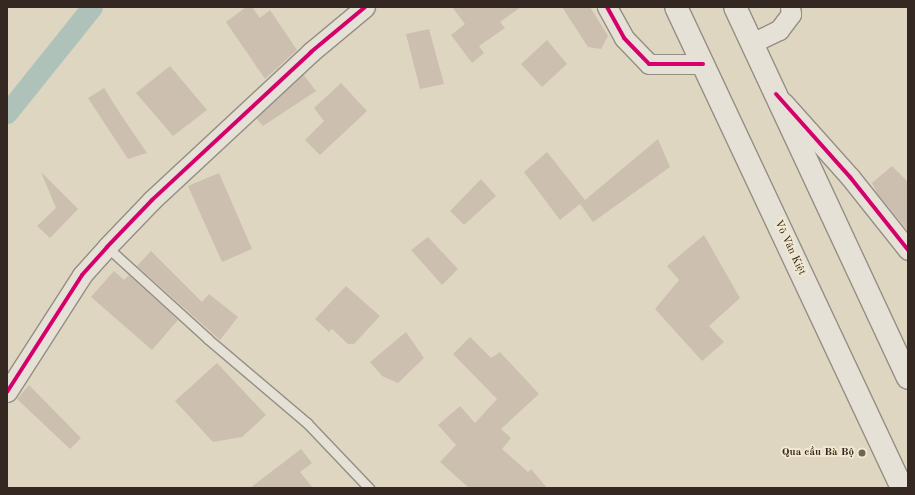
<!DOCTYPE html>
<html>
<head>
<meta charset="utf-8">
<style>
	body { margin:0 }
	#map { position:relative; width:915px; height:495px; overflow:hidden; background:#ded6c1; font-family:"Old Standard TT",serif }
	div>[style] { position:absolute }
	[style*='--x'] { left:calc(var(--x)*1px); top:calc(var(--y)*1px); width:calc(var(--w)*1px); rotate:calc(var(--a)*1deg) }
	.canal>* { height:21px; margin:-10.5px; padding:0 10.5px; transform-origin:10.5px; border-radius:10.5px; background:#afc2ba }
	.building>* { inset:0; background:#ccbfaf }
	.roads { filter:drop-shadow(1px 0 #958e83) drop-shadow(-1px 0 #958e83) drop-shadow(0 1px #958e83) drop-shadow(0 -1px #958e83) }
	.lane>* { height:9px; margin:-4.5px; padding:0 4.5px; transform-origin:4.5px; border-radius:4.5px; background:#e5e1d6 }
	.street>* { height:19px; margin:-9.5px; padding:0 9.5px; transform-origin:9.5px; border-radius:9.5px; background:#e5e1d6 }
	.secondary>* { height:22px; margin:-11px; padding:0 11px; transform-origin:11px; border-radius:11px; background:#e5e1d6 }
	.cycleway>* { height:4px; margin:-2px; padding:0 2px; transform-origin:2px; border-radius:2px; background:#d6006c }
	.dots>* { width:11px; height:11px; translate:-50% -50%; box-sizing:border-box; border:2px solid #f1e8cf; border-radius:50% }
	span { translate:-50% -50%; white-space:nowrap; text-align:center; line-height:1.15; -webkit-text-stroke:4px #f1e8cf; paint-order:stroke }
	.street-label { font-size:11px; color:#352722 }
	.poi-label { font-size:11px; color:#352722; font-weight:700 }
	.right { translate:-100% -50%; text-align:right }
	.frame { position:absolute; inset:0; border:8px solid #352722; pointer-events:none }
</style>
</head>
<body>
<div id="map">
	<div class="canal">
		<div style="--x:7;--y:113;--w:136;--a:-51.3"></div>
	</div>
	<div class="building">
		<div style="clip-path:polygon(246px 7px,252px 7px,260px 18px,270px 10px,297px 50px,265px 79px,226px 22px)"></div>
		<div style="clip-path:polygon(452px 7px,521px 7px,500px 22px,505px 28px,479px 46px,484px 53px,472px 63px,451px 35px,465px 24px)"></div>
		<div style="clip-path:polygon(562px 7px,590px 7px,608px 36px,601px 49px,588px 47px)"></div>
		<div style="clip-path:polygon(429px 29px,444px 84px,420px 89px,406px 34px)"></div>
		<div style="clip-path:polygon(547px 40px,567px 64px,542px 87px,521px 64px)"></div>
		<div style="clip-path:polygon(170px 66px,207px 110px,173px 136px,136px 93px)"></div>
		<div style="clip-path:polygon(303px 74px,316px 91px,263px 126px,256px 118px)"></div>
		<div style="clip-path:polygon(341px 83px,367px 111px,320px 155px,305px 140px,324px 121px,314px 108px)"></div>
		<div style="clip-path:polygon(104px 88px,121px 115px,147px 153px,128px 159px,88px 98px)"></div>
		<div style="clip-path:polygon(658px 139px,670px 167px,593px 222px,580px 204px,560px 220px,524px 172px,547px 152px,585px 200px)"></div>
		<div style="clip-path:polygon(892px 166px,908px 182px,908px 231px,878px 195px,872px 183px)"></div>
		<div style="clip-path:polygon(41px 172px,78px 209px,50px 238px,37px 226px,56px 208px)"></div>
		<div style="clip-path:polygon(219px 173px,252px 249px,222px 262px,188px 186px)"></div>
		<div style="clip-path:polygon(481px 179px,496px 196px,464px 225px,450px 211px)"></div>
		<div style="clip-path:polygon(704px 235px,740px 298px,709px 326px,724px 342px,702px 361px,655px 309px,679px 280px,667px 266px)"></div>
		<div style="clip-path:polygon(428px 237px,458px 269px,442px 285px,411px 250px)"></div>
		<div style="clip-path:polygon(151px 251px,202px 302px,209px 294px,238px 317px,220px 340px,137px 266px)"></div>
		<div style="clip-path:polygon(114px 271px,124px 280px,129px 275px,178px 320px,152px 350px,91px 297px)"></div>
		<div style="clip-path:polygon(346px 286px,380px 316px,354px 344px,348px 344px,332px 329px,329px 332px,315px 319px)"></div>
		<div style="clip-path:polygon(406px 332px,424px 358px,398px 383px,382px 376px,370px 362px)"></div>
		<div style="clip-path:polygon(470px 337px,491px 358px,500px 352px,539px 394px,501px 429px,511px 438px,502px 449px,528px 472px,531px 469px,547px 488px,469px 488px,440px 462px,456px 445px,438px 425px,460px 406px,475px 423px,497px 399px,453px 354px)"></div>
		<div style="clip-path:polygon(217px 363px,266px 415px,242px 437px,213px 442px,175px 401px)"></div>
		<div style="clip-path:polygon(29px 385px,81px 438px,70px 449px,17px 399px)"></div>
		<div style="clip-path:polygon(301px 449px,312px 463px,300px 472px,313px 488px,250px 488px)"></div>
	</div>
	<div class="roads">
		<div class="lane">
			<div style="--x:107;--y:247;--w:137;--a:42.3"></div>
			<div style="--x:208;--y:339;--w:130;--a:40.3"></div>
			<div style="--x:307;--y:423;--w:90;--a:46.4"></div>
		</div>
		<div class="street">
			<div style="--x:607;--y:7;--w:35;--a:61"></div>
			<div style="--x:624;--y:38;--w:36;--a:46"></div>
			<div style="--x:649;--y:64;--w:54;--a:0"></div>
			<div style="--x:752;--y:43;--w:30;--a:-26"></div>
			<div style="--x:779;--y:30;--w:20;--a:-53"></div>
			<div style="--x:791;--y:14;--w:7;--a:-98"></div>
			<div style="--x:783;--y:102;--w:101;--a:48.2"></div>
			<div style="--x:850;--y:177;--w:93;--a:51.5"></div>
			<div style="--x:7;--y:392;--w:139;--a:-57.3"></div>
			<div style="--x:82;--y:275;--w:38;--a:-48"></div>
			<div style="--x:107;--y:247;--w:65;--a:-46.2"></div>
			<div style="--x:152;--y:200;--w:217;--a:-42.9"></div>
			<div style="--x:311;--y:52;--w:70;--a:-39.8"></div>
		</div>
		<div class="secondary">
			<div style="--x:676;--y:7;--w:531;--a:64.83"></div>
			<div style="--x:735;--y:7;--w:409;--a:65"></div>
		</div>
	</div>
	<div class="cycleway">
		<div style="--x:607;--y:7;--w:35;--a:61"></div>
		<div style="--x:624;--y:38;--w:36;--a:46"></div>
		<div style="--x:649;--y:64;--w:54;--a:0"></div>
		<div style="--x:776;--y:94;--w:111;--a:48.3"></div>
		<div style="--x:850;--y:177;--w:93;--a:51.5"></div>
		<div style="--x:7;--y:392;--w:139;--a:-57.3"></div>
		<div style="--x:82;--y:275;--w:38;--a:-48"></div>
		<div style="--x:107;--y:247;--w:65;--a:-46.2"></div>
		<div style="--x:152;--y:200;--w:217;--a:-42.9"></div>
		<div style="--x:311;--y:52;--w:70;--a:-39.8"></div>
	</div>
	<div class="dots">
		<div style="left:862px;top:453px;background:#70645a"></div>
	</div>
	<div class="street-label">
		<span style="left:789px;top:248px;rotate:65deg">Võ Văn Kiệt</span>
	</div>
	<div class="poi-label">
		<span class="right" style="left:854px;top:453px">Qua cầu Bà Bộ</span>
	</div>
	<div class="frame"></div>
</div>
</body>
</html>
